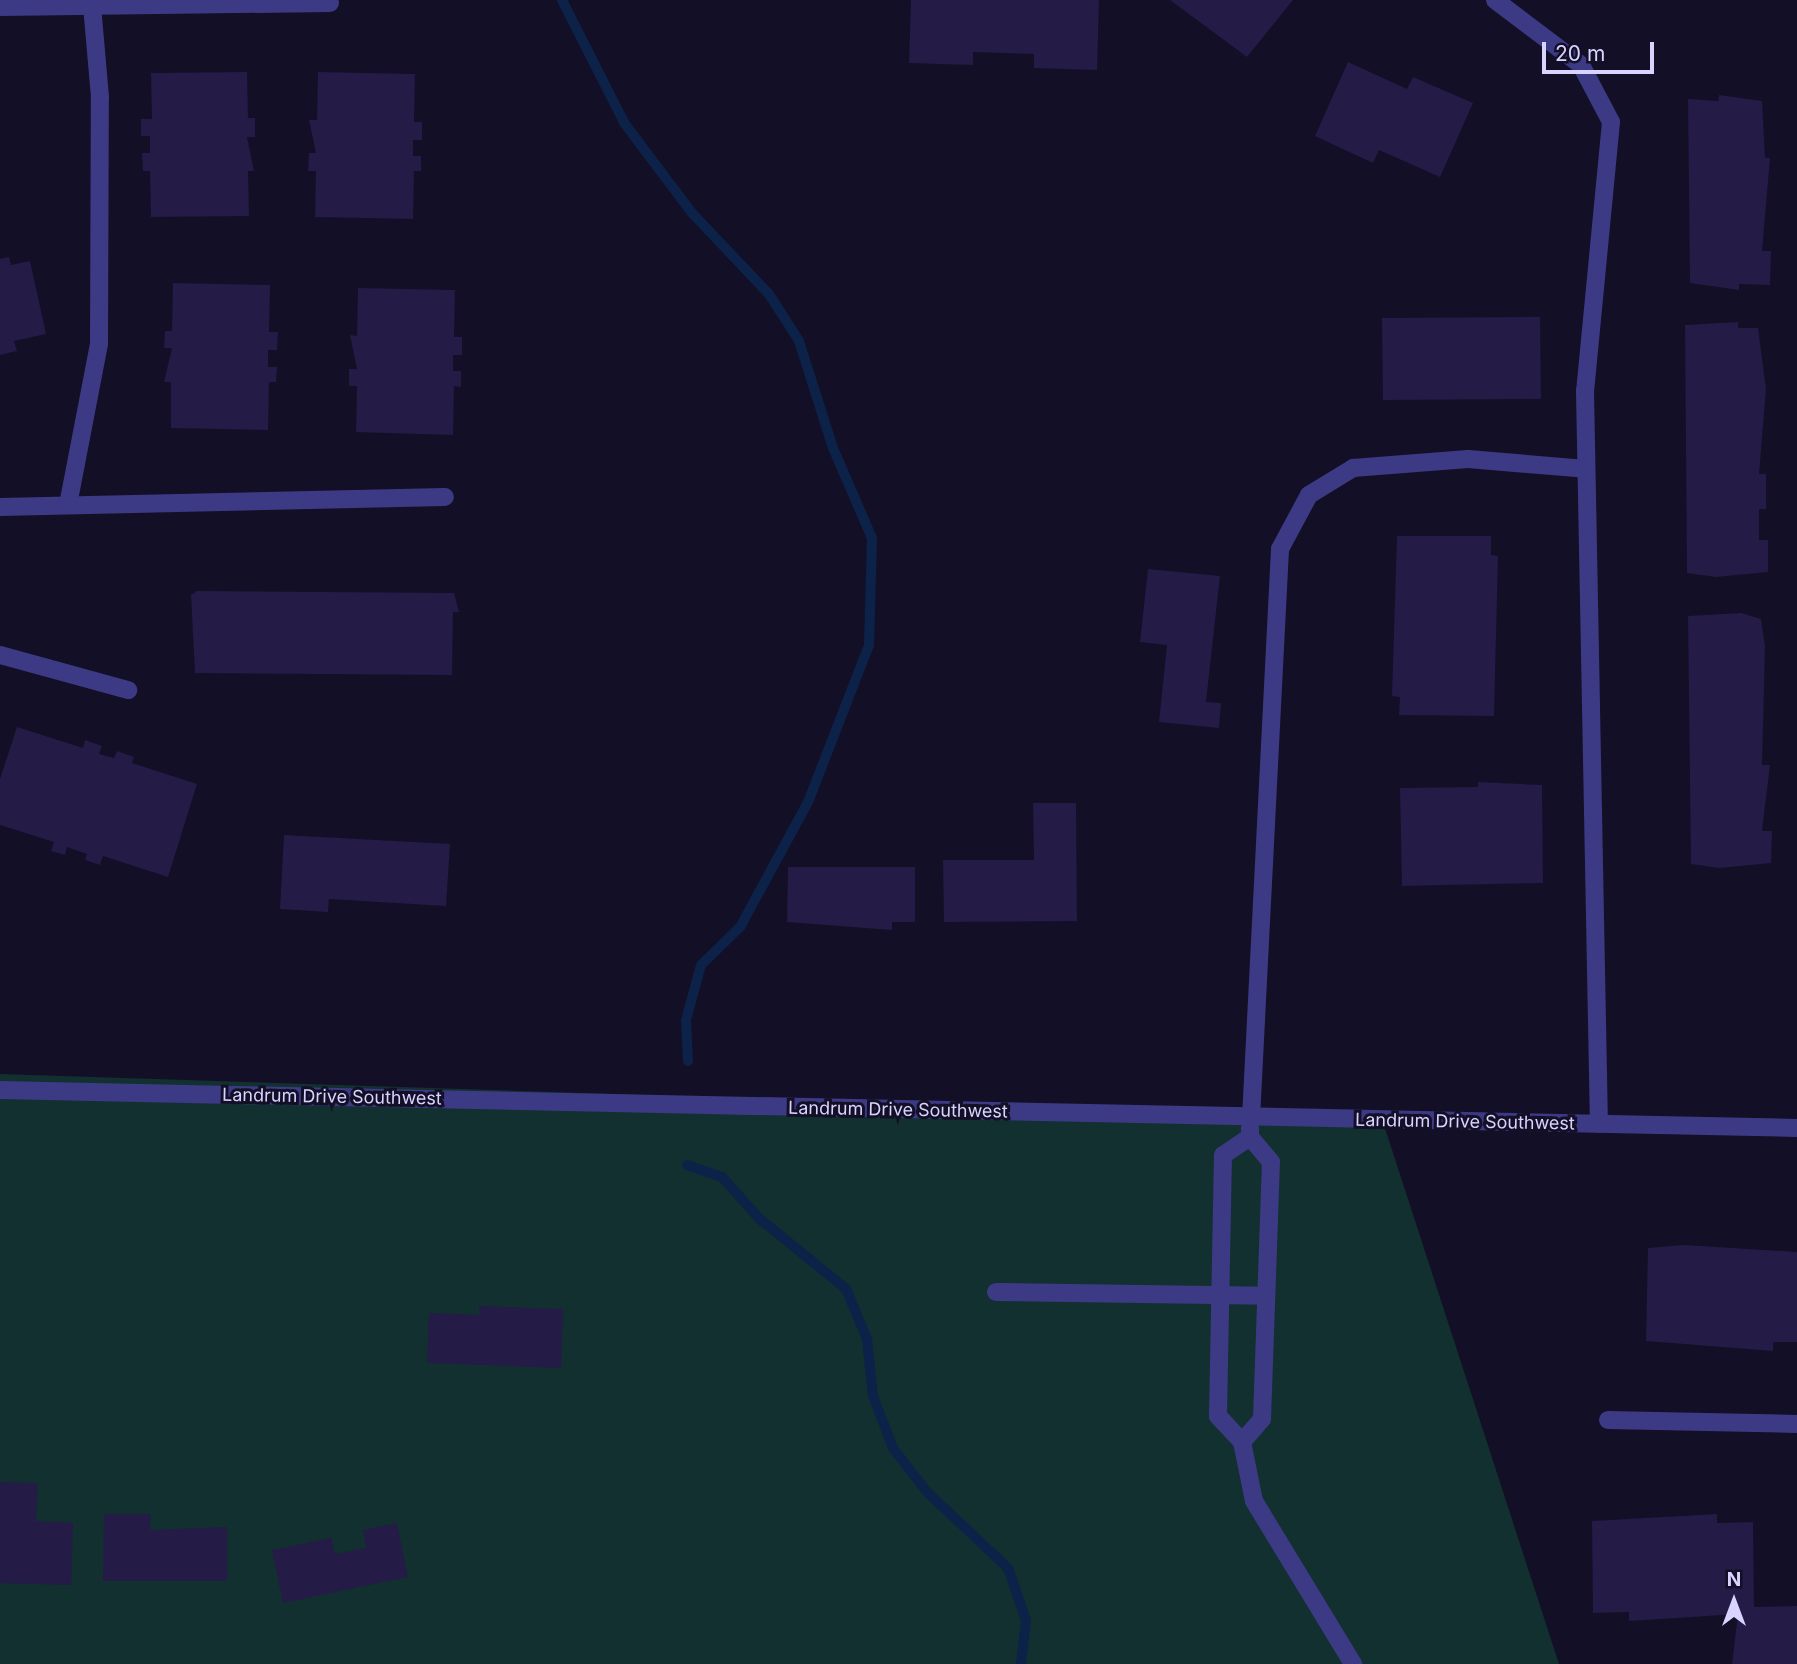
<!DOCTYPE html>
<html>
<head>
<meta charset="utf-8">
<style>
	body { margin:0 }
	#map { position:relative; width:1797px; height:1664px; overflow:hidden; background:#130f26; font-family:Inter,sans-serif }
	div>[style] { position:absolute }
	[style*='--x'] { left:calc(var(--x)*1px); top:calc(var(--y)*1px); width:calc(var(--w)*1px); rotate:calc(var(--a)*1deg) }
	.green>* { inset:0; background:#12302f }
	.stream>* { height:10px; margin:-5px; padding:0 5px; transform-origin:5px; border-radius:5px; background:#0c2248 }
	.building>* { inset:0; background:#241b47 }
	.service>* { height:18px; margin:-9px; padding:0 9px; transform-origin:9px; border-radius:9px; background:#3d3a85 }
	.minor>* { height:18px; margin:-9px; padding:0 9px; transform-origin:9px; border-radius:9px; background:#3d3a85 }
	span { translate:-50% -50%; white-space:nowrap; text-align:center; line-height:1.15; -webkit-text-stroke:6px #130f26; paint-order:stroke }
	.street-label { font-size:18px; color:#d9d4ff }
	.north { position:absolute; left:1699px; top:1566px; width:70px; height:70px; -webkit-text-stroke:5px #130f26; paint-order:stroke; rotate:0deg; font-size:19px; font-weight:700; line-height:28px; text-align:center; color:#d9d4ff }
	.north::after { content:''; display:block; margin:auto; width:24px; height:32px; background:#d9d4ff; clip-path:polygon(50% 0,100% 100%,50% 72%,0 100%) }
	.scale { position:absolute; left:1542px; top:42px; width:112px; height:32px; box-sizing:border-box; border:4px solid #d9d4ff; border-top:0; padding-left:9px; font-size:21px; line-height:24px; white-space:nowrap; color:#d9d4ff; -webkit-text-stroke:5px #130f26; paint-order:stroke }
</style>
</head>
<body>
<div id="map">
	<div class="green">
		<div style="clip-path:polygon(0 1074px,1382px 1119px,1559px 1664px,0 1664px)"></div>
	</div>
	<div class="stream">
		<div style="--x:562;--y:0;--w:139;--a:63.1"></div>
		<div style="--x:625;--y:124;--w:111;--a:53"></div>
		<div style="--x:692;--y:213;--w:112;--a:46.5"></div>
		<div style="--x:769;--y:294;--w:56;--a:57.4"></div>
		<div style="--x:799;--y:341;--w:112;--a:72.4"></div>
		<div style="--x:833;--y:448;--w:98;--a:66.6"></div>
		<div style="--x:872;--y:538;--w:107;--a:91.6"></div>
		<div style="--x:869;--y:645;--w:168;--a:111.2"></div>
		<div style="--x:808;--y:802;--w:142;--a:118.5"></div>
		<div style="--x:740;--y:927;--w:54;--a:135.7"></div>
		<div style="--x:701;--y:965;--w:57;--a:105.3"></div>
		<div style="--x:686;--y:1020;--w:41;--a:87.2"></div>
		<div style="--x:687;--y:1165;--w:37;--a:19"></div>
		<div style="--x:722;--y:1177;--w:57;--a:47.9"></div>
		<div style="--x:760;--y:1219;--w:111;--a:39.1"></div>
		<div style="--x:846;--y:1289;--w:54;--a:67.2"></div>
		<div style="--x:867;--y:1339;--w:57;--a:84"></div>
		<div style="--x:873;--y:1396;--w:56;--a:69"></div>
		<div style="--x:893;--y:1448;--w:56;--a:52.3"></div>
		<div style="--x:927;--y:1492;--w:111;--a:43.2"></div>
		<div style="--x:1008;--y:1568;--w:55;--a:70.9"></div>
		<div style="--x:1026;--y:1620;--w:44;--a:96.5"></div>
	</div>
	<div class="building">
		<div style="clip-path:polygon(911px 0,1099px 0,1097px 70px,1034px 68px,1034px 54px,973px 52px,973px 65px,909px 63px)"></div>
		<div style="clip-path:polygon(1170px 0,1293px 0,1247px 57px)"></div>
		<div style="clip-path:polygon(1348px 62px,1407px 89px,1413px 77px,1473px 103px,1440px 177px,1379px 150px,1373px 163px,1315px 136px)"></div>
		<div style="clip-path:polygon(247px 72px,248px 118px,255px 118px,255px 137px,247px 137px,254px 171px,248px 171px,249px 216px,151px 217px,150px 171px,143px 171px,142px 153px,150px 153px,150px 136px,141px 136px,141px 119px,152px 119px,151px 73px)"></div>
		<div style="clip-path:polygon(318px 72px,415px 74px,414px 122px,422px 122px,422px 140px,413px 140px,413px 156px,421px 156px,421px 171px,414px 171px,413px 219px,315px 217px,316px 171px,308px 171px,309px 153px,316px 153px,309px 120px,317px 120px)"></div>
		<div style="clip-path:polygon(1719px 95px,1762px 101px,1765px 158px,1770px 158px,1762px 251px,1771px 251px,1770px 285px,1739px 284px,1739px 290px,1690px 283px,1688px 99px,1718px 101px)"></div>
		<div style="clip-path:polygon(9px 257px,11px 265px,30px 261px,46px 334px,14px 341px,17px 351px,0 355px,0 259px)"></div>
		<div style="clip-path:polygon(173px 283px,270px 285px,269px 332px,278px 332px,277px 350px,268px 350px,268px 367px,277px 367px,276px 382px,269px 382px,268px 430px,171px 428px,171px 382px,164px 382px,172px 348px,164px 348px,165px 331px,172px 331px)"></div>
		<div style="clip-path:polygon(358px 288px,455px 290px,454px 337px,462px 337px,462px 355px,453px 355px,453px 371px,461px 371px,461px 387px,454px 386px,453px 435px,356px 432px,357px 386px,349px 386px,349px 369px,357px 369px,350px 335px,357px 336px)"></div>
		<div style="clip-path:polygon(1540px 317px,1541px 399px,1383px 400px,1382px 318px)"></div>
		<div style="clip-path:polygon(1738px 322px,1738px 328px,1758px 328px,1766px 389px,1759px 474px,1766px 474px,1766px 509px,1759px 509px,1759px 540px,1768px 540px,1768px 572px,1716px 577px,1687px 573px,1685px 325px)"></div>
		<div style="clip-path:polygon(1397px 536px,1491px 536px,1491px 555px,1498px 556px,1494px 716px,1399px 715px,1400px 697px,1392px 696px)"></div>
		<div style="clip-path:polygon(1148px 569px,1220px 576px,1206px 702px,1221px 703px,1219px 728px,1159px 722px,1167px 645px,1140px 642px)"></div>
		<div style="clip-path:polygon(197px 591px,454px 593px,459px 612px,453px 612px,452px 675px,195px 673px,191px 595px)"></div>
		<div style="clip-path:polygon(1741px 613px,1761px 619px,1765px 647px,1762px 765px,1770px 765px,1762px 831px,1772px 831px,1771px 863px,1719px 868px,1691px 864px,1688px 616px)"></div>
		<div style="clip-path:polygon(17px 727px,83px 748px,85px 740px,102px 746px,99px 754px,114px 758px,117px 751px,134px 757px,132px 763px,197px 784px,168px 877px,103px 856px,100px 865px,85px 860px,87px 854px,67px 847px,65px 855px,51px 851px,54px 842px,0 825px,0 779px)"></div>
		<div style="clip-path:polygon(1478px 782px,1542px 785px,1543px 883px,1402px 886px,1400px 788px,1478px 787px)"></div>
		<div style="clip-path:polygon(1033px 803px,1076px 803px,1077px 921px,944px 922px,943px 860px,1034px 860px)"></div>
		<div style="clip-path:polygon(284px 835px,450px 844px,446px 906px,329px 899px,328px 912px,280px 909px)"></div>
		<div style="clip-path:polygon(788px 867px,915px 867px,915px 922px,892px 922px,892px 930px,787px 922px)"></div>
		<div style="clip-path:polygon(1684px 1245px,1797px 1252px,1797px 1342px,1773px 1342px,1773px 1351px,1646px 1341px,1648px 1248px)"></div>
		<div style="clip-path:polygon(479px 1306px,563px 1309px,561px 1368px,427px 1363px,429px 1313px,479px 1315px)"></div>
		<div style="clip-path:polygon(0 1482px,38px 1483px,36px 1521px,73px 1523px,71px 1585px,0 1583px)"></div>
		<div style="clip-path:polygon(104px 1514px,151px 1514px,150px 1530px,227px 1527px,227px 1581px,103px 1581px)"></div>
		<div style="clip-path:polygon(1717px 1514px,1717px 1523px,1753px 1522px,1754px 1607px,1797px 1606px,1797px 1664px,1732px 1664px,1738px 1614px,1629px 1621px,1629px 1612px,1593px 1613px,1592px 1521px)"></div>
		<div style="clip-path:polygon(397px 1523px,408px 1577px,283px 1603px,272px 1550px,331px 1538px,335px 1554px,366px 1548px,363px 1530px)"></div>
	</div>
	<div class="service">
		<div style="--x:68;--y:505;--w:164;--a:-79.1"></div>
		<div style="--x:99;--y:344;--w:247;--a:-89.8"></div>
		<div style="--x:100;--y:97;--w:91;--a:-95"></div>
		<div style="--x:0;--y:655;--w:133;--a:15.3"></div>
		<div style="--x:1250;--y:1137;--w:32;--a:146"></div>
		<div style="--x:1223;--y:1155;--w:261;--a:91.1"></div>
		<div style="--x:1218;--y:1416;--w:35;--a:47"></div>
		<div style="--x:1242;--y:1442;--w:60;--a:78.5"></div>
		<div style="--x:1254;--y:1501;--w:191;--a:58.7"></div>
		<div style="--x:996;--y:1292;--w:270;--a:0.8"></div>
		<div style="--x:1242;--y:1442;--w:30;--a:-49"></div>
		<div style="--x:1262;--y:1419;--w:257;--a:-88"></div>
		<div style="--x:1271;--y:1162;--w:33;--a:-130"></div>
		<div style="--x:1250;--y:1137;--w:9;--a:-90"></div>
	</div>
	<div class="minor">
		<div style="--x:1495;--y:0;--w:108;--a:37.1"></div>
		<div style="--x:1581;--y:65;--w:64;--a:62.2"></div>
		<div style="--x:1611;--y:122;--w:270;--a:95.5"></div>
		<div style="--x:1585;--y:391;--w:733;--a:88.91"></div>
		<div style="--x:0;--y:7;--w:330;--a:-0.7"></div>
		<div style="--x:0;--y:507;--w:445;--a:-1.3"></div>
		<div style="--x:0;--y:1090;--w:1797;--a:1.21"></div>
		<div style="--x:1251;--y:1118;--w:570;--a:-87.08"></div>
		<div style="--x:1280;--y:549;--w:61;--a:-61.8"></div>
		<div style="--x:1309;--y:495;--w:52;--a:-31.5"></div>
		<div style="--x:1353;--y:468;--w:115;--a:-4.5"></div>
		<div style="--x:1468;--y:459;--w:118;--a:4.8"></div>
		<div style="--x:1608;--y:1420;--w:189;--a:1.2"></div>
	</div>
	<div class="street-label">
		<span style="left:332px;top:1097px;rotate:1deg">Landrum Drive Southwest</span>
		<span style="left:898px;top:1110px;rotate:1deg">Landrum Drive Southwest</span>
		<span style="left:1465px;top:1122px;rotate:1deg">Landrum Drive Southwest</span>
	</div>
	<div class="north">N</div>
	<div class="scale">20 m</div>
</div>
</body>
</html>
